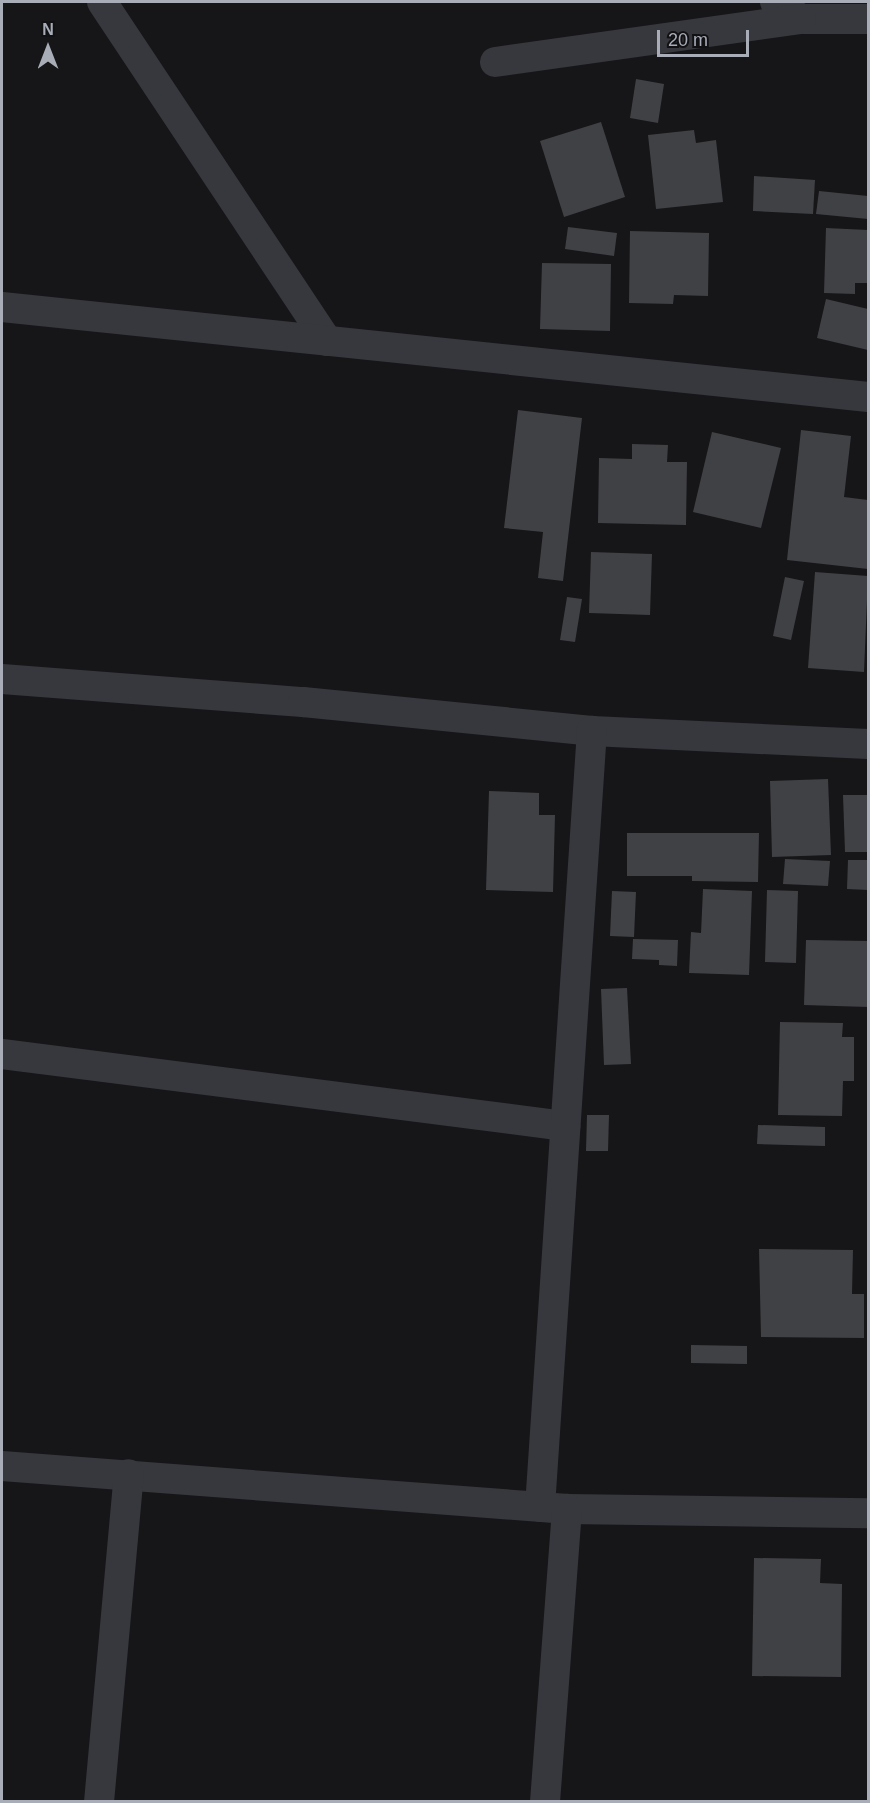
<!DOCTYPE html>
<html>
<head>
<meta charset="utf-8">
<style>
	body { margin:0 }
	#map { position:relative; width:870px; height:1803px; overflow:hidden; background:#161618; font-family:Arial,sans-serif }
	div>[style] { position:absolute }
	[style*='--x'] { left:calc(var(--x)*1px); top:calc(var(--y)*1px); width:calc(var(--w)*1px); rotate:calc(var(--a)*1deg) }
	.building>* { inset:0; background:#404145 }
	.street>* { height:30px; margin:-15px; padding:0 15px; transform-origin:15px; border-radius:15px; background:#37383d }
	span { translate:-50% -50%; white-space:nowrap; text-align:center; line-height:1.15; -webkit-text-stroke:6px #111113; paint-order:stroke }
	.frame { position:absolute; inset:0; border:3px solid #a8adb8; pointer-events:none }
	.north { position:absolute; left:18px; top:18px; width:60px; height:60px; -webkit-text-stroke:4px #111113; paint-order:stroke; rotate:0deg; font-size:16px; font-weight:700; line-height:24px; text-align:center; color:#a8adb8 }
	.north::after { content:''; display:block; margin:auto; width:21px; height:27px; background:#a8adb8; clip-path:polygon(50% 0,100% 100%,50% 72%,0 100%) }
	.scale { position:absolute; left:657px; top:30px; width:92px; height:27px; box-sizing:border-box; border:3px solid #a8adb8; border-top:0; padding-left:8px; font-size:18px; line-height:21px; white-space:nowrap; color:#a8adb8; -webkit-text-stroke:4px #111113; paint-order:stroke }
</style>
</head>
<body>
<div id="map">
	<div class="building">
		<div style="clip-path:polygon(636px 79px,664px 84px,658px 123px,630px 118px)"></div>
		<div style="clip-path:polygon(601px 122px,625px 197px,564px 217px,540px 141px)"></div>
		<div style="clip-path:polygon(694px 130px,696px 143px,716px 140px,723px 202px,656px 209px,648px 135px)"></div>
		<div style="clip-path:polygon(754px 176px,815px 180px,813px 214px,753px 211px)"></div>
		<div style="clip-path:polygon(819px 191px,868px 196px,868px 219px,816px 214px)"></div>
		<div style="clip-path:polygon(568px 227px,617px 233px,614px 256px,565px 249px)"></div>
		<div style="clip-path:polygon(826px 228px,868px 230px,868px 283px,855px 283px,855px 294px,824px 293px)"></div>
		<div style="clip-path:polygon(630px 231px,709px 233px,708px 296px,674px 295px,673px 304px,629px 303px)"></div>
		<div style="clip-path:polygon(542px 263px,611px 264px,610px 331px,540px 329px)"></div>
		<div style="clip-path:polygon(826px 299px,868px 309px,868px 350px,817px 338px)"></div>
		<div style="clip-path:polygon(518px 410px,582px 418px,563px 581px,538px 578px,543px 532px,504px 528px)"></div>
		<div style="clip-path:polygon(801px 430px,851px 436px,844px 497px,868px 500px,868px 569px,787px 560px)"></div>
		<div style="clip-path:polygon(712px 432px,781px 448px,761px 528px,693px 512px)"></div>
		<div style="clip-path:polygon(632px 444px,668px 445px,667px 462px,687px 462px,686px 525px,598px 523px,599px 458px,632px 459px)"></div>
		<div style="clip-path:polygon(591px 552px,652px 554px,650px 615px,589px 613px)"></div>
		<div style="clip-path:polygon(815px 572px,868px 576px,864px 672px,808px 668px)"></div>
		<div style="clip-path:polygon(785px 577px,804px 581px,791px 640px,773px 636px)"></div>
		<div style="clip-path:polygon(567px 597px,582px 599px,575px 642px,560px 640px)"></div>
		<div style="clip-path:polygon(828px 779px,831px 855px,772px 857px,770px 781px)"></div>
		<div style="clip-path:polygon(489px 791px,539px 793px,539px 815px,555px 815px,553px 892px,486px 890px)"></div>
		<div style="clip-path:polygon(843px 795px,868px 795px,868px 852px,845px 852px)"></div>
		<div style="clip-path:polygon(627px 833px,759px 833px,758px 882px,692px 881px,692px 876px,627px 876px)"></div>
		<div style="clip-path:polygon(785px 859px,830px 861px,828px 886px,783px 884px)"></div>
		<div style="clip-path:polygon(848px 860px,868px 860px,868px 890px,847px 889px)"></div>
		<div style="clip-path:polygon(703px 889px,752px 891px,749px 975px,689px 973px,691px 932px,701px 933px)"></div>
		<div style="clip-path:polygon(767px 890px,798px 891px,796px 963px,765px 962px)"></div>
		<div style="clip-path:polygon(612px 891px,636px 892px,634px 937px,610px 936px)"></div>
		<div style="clip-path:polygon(633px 939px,678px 940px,677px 966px,659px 965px,659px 960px,632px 959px)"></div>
		<div style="clip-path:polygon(806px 940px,868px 941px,868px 1007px,804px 1005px)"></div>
		<div style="clip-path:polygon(627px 988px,631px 1064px,604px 1065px,601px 989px)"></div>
		<div style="clip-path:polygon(780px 1022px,843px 1023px,842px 1037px,854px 1037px,854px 1081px,843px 1081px,842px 1116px,778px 1115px)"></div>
		<div style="clip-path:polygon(587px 1115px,609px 1115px,608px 1151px,586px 1151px)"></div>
		<div style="clip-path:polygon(758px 1125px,825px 1127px,825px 1146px,757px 1144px)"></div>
		<div style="clip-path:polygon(759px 1249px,853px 1250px,852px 1294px,864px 1294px,864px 1338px,761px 1337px)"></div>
		<div style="clip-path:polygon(691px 1345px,747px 1346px,747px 1364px,691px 1363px)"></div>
		<div style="clip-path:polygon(754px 1558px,821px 1559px,820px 1583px,842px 1584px,841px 1677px,752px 1676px)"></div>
	</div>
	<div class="street">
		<div style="--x:102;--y:2;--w:407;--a:56.4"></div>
		<div style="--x:775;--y:2;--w:31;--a:33"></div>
		<div style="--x:801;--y:19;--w:67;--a:0"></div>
		<div style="--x:495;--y:62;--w:309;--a:-8"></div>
		<div style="--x:2;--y:307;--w:871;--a:5.93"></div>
		<div style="--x:2;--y:679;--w:302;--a:4.4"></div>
		<div style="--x:303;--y:702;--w:290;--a:5.7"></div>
		<div style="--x:592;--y:731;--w:276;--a:2.7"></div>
		<div style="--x:2;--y:1054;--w:568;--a:7.29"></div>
		<div style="--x:2;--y:1466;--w:567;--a:4.35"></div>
		<div style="--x:567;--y:1509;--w:301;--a:0.8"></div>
		<div style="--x:540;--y:1507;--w:778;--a:-86.17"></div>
		<div style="--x:99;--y:1802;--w:329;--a:-84.8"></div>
		<div style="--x:545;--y:1802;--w:294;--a:-85.7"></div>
	</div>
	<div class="frame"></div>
	<div class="north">N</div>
	<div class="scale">20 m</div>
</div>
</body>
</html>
